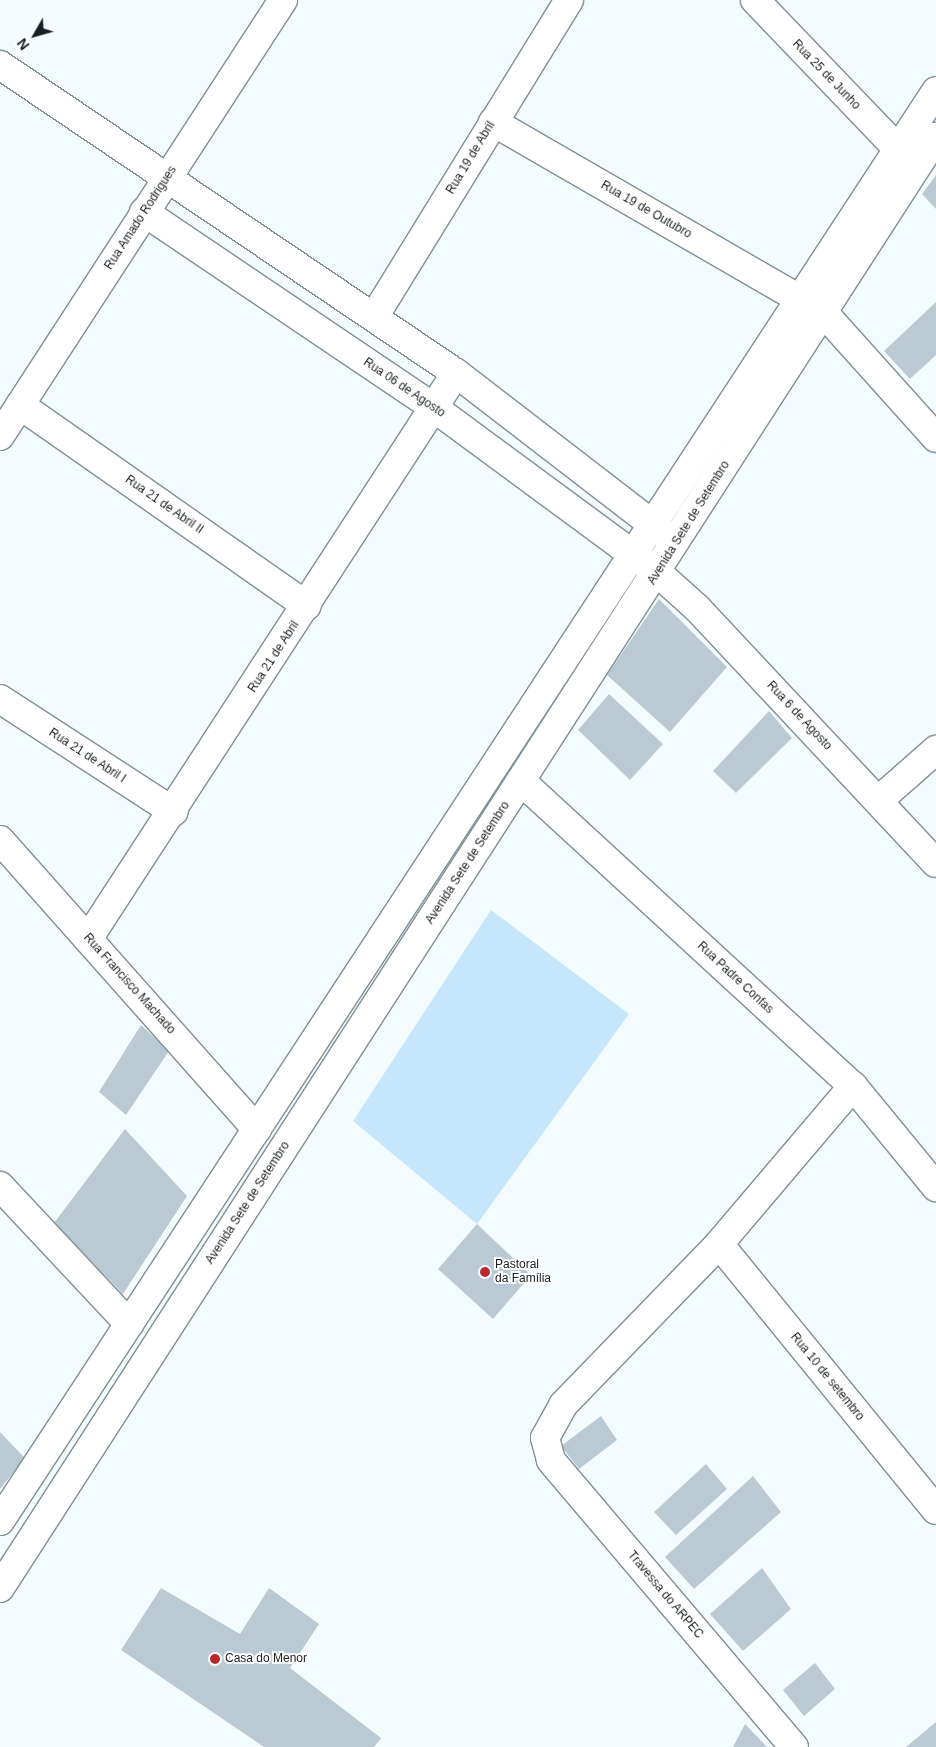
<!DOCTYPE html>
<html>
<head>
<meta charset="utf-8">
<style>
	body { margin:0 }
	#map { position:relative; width:936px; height:1747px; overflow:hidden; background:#f4fbff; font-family:Helvetica,sans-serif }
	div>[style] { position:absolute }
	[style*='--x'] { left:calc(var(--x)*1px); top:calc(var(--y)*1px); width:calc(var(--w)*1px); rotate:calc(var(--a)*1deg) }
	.green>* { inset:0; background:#c6e7fb }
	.building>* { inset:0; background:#bacad4 }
	.roads { filter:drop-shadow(1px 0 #808f98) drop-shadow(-1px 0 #808f98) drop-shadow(0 1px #808f98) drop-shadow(0 -1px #808f98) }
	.minor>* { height:28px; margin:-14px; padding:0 14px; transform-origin:14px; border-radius:14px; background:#fff }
	.dots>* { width:14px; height:14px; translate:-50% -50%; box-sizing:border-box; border:2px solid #fff; border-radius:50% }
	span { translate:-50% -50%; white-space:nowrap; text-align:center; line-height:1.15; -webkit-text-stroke:4px #fff; paint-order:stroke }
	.street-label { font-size:12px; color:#191f22 }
	.poi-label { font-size:12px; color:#191f22 }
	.left { translate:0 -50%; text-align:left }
	.north { position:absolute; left:10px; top:10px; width:50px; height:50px; -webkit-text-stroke:4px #fff; paint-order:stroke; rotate:232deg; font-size:14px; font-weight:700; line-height:20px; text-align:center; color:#191f22 }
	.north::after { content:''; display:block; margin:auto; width:18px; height:22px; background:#191f22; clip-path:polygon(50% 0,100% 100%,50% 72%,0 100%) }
</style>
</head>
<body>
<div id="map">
	<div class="green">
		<div style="clip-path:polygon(491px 910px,629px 1014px,477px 1224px,353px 1121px)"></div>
	</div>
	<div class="building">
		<div style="clip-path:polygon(936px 175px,936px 209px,922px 194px)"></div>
		<div style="clip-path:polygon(936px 302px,936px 355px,910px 379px,884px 351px)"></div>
		<div style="clip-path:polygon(659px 599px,727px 667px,670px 732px,607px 675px)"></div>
		<div style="clip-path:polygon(609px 694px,663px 744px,630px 780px,578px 730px)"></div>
		<div style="clip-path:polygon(769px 711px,792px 738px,736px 793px,713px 771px)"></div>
		<div style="clip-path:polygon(141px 1025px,169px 1051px,126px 1115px,99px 1092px)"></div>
		<div style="clip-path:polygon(125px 1129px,187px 1196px,123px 1294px,54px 1223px)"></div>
		<div style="clip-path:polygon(477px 1224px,531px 1275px,493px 1319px,438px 1269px)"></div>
		<div style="clip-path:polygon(601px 1416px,617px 1440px,579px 1469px,561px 1446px)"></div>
		<div style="clip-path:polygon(0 1432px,25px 1458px,0 1489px)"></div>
		<div style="clip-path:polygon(706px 1464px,727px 1489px,676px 1535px,654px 1512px)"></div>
		<div style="clip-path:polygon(753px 1476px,781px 1512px,694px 1589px,665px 1557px)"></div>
		<div style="clip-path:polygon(762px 1568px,791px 1609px,743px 1651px,710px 1614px)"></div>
		<div style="clip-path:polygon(161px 1588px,240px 1634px,269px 1588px,319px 1624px,290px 1668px,381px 1738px,374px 1747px,264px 1747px,121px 1650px)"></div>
		<div style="clip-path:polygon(815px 1663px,835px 1689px,804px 1716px,783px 1690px)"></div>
		<div style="clip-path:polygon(936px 1722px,936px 1747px,906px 1747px)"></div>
		<div style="clip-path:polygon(745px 1724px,767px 1747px,733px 1747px)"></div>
	</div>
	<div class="roads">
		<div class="minor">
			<div style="--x:755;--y:0;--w:207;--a:46.2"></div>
			<div style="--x:0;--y:65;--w:550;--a:34.04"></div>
			<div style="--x:456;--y:373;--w:264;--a:37.6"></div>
			<div style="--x:493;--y:122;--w:354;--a:30"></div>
			<div style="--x:144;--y:212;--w:349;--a:34"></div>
			<div style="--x:433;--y:407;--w:280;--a:36.4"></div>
			<div style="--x:658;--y:573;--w:52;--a:41.9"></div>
			<div style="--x:697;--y:608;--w:349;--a:46.9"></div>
			<div style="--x:823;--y:312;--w:169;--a:48.1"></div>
			<div style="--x:374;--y:317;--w:372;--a:-58.4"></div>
			<div style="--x:20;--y:405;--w:350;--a:35"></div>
			<div style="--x:0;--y:436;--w:520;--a:-57.01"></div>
			<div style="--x:0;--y:699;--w:207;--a:33"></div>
			<div style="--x:521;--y:781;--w:451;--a:42.6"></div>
			<div style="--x:853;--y:1086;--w:131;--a:50.6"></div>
			<div style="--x:879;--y:800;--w:76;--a:-41.3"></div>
			<div style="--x:0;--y:840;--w:387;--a:48.4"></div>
			<div style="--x:88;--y:939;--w:675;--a:-56.97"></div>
			<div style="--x:0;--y:1186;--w:189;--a:46.9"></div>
			<div style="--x:719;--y:1244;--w:343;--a:50.8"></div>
			<div style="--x:0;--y:1521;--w:1709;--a:-56.79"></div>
			<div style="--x:0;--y:1588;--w:1727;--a:-57.18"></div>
			<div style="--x:794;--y:1747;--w:376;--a:-130.3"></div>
			<div style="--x:551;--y:1460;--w:23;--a:-105"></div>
			<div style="--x:545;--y:1438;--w:38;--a:-61"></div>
			<div style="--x:563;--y:1405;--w:224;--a:-45.9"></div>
			<div style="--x:719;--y:1244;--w:207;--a:-49.7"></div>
		</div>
	</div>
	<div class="dots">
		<div style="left:485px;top:1272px;background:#b8282e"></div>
		<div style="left:215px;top:1659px;background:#b8282e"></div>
	</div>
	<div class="street-label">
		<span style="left:826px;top:75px;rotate:46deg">Rua 25 de Junho</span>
		<span style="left:471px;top:158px;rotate:-59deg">Rua 19 de Abril</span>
		<span style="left:646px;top:210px;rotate:30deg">Rua 19 de Outubro</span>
		<span style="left:141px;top:218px;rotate:-57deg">Rua Amado Rodrigues</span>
		<span style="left:404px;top:388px;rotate:34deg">Rua 06 de Agosto</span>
		<span style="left:164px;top:505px;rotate:35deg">Rua 21 de Abril II</span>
		<span style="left:689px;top:523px;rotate:-58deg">Avenida Sete de Setembro</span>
		<span style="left:274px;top:657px;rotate:-57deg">Rua 21 de Abril</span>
		<span style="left:799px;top:716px;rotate:47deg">Rua 6 de Agosto</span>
		<span style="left:87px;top:756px;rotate:33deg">Rua 21 de Abril I</span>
		<span style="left:468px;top:863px;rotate:-57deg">Avenida Sete de Setembro</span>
		<span style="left:735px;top:978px;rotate:43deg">Rua Padre Confas</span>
		<span style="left:129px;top:984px;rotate:48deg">Rua Francisco Machado</span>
		<span style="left:248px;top:1203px;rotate:-57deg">Avenida Sete de Setembro</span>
		<span style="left:827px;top:1377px;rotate:51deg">Rua 10 de setembro</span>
		<span style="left:665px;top:1595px;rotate:50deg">Travessa do ARPEC</span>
	</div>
	<div class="poi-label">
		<span class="left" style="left:495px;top:1272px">Pastoral<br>da Família</span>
		<span class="left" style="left:225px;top:1659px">Casa do Menor</span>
	</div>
	<div class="north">N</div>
</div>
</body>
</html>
